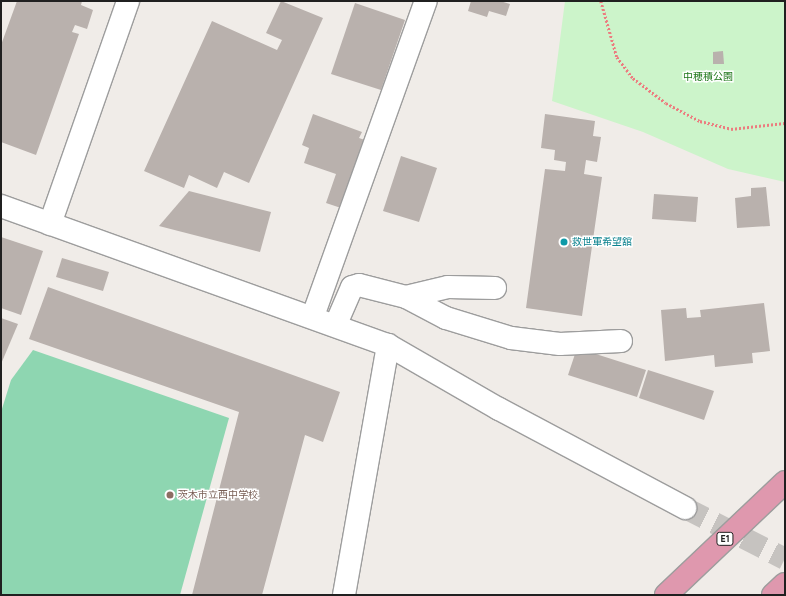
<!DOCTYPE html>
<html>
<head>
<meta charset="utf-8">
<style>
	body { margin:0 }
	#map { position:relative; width:786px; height:596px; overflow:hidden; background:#f0ece8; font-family:Figtree,"Noto Sans JP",sans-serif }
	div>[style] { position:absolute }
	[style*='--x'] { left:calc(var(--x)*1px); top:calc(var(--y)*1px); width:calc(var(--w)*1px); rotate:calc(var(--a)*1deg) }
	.park>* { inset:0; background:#ccf4ca }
	.pitch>* { inset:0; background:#8ed6b1 }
	.building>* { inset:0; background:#b9b1ad }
	.minor-tunnel>* { height:22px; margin-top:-11px; transform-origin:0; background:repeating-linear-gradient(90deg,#c6c3c0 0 22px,transparent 0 33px) }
	.path>* { height:2.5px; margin-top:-1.25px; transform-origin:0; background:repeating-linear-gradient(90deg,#ec7c7f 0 2px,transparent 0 4px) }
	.roads { filter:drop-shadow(1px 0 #9d9d9d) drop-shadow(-1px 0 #9d9d9d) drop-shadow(0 1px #9d9d9d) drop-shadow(0 -1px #9d9d9d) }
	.minor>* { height:22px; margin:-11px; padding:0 11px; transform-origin:11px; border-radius:11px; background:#fff }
	.highway>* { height:22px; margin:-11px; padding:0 11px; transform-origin:11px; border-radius:11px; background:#df98ae }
	.dots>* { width:11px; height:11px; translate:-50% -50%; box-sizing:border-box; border:2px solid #fff; border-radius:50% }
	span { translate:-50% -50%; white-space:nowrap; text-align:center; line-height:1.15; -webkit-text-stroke:3px #fff; paint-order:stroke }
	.shield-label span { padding:1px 3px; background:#fff; border:1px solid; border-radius:3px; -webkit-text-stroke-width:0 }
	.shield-label { font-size:9px; color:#202020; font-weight:700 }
	.park-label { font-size:10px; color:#1b7517 }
	.culture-label { font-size:10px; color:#0d838f }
	.left { translate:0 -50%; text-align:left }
	.education-label { font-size:10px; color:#785e54 }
	.frame { position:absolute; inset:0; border:2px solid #202020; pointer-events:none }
</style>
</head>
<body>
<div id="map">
	<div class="park">
		<div style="clip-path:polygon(565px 1px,785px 1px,785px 182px,728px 169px,643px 132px,552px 101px)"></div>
	</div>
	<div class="pitch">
		<div style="clip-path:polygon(33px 350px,229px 418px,180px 595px,1px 595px,1px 412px,11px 380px)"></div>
	</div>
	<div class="building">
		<div style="clip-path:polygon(17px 1px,82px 1px,81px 5px,93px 10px,87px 29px,75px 25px,72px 32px,79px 34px,36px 155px,1px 142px,1px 45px)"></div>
		<div style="clip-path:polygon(281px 1px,323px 18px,249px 183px,224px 172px,217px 188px,189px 175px,184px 188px,144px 171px,212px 21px,277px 50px,282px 40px,266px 33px)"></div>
		<div style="clip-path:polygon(471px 1px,500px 1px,510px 4px,506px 16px,489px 11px,487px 17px,468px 11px)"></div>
		<div style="clip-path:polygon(355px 3px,405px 20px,381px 90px,331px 74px)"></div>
		<div style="clip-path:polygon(723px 51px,724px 64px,713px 64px,713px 52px)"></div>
		<div style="clip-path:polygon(313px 114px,362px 132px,359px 138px,368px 141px,344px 209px,326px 203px,336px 174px,304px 163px,309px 148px,302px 145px)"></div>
		<div style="clip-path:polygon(545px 114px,595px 121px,593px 136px,601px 137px,597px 162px,586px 160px,584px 174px,602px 177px,582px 316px,526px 308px,545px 169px,565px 171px,566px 162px,554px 160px,555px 150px,541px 148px)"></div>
		<div style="clip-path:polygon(401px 156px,437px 168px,419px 222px,383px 211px)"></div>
		<div style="clip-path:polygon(766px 187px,770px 226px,737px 228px,735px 198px,751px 196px,751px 188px)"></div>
		<div style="clip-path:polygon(189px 191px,271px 212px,260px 252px,159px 226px)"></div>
		<div style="clip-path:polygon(654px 194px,698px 197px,696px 222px,652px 219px)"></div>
		<div style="clip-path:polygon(1px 237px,43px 251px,21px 315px,1px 308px)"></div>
		<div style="clip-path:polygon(62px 258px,109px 272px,103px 291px,56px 277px)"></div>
		<div style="clip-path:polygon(48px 287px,340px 392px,323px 442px,305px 435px,262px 595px,192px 595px,239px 412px,29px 339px)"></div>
		<div style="clip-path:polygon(764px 303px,770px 351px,752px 353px,753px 363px,715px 367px,714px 355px,665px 361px,661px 310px,686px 308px,687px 318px,701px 317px,700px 310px)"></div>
		<div style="clip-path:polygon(1px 318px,18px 324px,1px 364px)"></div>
		<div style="clip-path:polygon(577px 348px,646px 370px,637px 397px,568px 375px)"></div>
		<div style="clip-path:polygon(648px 370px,714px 391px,704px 420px,639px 398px)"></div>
	</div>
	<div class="minor-tunnel">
		<div style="--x:685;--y:508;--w:112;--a:27"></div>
	</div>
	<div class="path">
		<div style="--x:601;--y:1;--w:58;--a:74.1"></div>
		<div style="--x:617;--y:57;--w:26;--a:53"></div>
		<div style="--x:633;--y:78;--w:41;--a:37.1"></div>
		<div style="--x:666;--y:103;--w:38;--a:28"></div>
		<div style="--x:700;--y:121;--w:32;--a:14"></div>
		<div style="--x:731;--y:129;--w:54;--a:-6.3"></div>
	</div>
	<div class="roads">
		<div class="minor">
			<div style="--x:1;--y:206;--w:411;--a:19.8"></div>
			<div style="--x:388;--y:345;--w:128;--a:30"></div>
			<div style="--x:499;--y:409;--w:211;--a:28"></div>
			<div style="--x:50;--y:224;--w:236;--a:-70.7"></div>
			<div style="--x:406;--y:297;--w:43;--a:-13.4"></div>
			<div style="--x:448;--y:287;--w:47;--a:1.2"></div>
			<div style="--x:313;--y:316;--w:335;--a:-70.3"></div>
			<div style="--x:336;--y:324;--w:40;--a:-66.6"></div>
			<div style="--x:352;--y:287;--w:7;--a:-16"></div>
			<div style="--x:359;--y:285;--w:49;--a:14.3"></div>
			<div style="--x:406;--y:297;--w:45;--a:27.7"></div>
			<div style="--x:446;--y:318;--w:68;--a:17.1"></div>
			<div style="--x:511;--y:338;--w:49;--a:7"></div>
			<div style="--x:560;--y:344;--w:61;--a:-2.8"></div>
			<div style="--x:344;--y:595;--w:254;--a:-80"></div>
		</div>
		<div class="highway">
			<div style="--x:666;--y:595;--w:164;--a:-43.5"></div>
			<div style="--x:773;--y:595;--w:16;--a:-43"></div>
		</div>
	</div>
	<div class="dots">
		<div style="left:564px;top:242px;background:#0f9aa8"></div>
		<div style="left:170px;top:495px;background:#8d6e63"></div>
	</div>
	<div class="shield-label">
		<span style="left:725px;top:539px">E1</span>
	</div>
	<div class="park-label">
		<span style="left:708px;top:77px">中穂積公園</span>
	</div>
	<div class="culture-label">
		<span class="left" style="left:572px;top:242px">救世軍希望舘</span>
	</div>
	<div class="education-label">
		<span class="left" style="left:178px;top:495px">茨木市立西中学校</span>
	</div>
	<div class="frame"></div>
</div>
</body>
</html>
